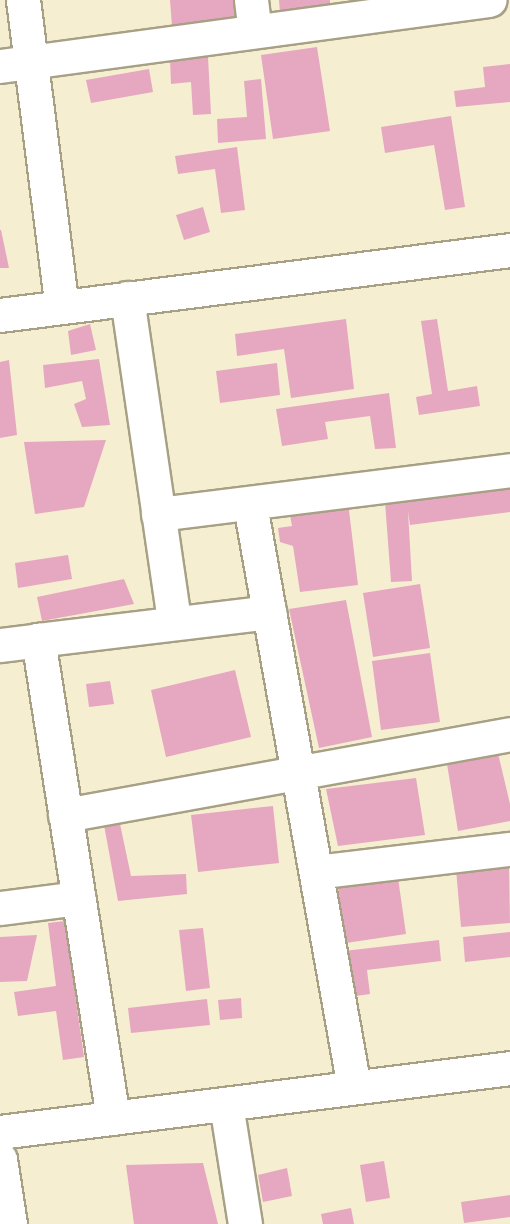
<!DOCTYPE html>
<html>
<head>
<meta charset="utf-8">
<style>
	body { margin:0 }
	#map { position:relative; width:510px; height:1224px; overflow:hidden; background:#f5eed1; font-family:"Roboto Condensed",sans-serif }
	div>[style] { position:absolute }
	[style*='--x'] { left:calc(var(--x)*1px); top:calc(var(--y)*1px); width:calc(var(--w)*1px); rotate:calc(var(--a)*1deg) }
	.building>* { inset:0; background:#e6a8c0 }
	.roads { filter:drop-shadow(2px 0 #a7a085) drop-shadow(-2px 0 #a7a085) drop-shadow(0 2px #a7a085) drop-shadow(0 -2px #a7a085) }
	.minor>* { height:33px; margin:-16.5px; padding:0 16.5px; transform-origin:16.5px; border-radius:16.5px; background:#fff }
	span { translate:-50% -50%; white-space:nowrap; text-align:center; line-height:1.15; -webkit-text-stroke:6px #fff; paint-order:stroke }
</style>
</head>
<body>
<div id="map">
	<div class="building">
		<div style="clip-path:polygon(170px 0,236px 0,238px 20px,172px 26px)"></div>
		<div style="clip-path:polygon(279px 0,330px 0,330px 10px,280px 13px)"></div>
		<div style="clip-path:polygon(317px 47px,330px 131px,273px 139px,261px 55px)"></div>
		<div style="clip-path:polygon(208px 57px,211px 114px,193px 115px,191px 82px,171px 84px,170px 59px)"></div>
		<div style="clip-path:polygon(510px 64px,510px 102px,456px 107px,454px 91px,485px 87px,483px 67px)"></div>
		<div style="clip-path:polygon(149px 69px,153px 92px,91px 103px,86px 80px)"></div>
		<div style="clip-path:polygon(261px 79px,266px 139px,218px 143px,217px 119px,247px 117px,244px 81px)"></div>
		<div style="clip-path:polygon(451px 116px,465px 207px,445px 210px,434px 145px,385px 153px,381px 127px)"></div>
		<div style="clip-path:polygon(237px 147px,245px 210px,221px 213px,215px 169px,178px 174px,175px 156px)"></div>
		<div style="clip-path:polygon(203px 207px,210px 232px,184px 240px,176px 215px)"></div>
		<div style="clip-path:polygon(0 230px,1px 230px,9px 268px,0 268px)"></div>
		<div style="clip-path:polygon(346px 319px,354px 389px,291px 398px,284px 349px,237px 356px,235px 334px)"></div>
		<div style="clip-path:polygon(437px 319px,448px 391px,477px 386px,480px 406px,419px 415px,416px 397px,432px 394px,421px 321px)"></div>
		<div style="clip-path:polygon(90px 324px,96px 350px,71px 355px,68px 331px)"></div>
		<div style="clip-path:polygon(99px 359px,110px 425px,82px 427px,74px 404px,86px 399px,82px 381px,45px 388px,43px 365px)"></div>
		<div style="clip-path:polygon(9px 360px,17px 435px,0 438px,0 362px)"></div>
		<div style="clip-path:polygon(277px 363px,280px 395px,220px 403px,216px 371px)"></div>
		<div style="clip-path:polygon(389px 393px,396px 448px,375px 449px,370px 416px,325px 422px,328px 439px,282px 446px,276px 409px)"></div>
		<div style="clip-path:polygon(106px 440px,84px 507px,35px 514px,24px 442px)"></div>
		<div style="clip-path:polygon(510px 488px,510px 512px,410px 525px,408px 511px,412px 581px,391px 582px,385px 502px)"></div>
		<div style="clip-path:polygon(348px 502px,358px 585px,300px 592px,293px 546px,280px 542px,278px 528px,292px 526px,289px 510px)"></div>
		<div style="clip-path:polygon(68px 555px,72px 579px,18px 588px,15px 563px)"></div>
		<div style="clip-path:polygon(124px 579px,134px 604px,42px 621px,37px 597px)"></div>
		<div style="clip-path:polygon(420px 584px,430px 648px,373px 657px,363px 593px)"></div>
		<div style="clip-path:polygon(346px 600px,372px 737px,319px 748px,289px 609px)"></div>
		<div style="clip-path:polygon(430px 653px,440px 722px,381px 730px,372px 661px)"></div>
		<div style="clip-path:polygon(235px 670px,251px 737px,166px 757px,151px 690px)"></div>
		<div style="clip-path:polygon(110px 681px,114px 704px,89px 707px,86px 684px)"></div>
		<div style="clip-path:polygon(497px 749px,510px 804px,510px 821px,458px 831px,446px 758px)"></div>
		<div style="clip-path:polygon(416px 778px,425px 835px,338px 846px,326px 789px)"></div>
		<div style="clip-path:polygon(273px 806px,279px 863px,198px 872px,191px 815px)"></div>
		<div style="clip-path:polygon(120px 824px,131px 876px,186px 874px,187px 894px,118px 901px,104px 825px)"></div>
		<div style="clip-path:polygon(509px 863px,510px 923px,461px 927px,456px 869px)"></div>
		<div style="clip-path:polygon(397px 871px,406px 934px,346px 943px,337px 881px)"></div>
		<div style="clip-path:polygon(65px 921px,84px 1057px,63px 1060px,56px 1011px,18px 1016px,14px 992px,56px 986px,48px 923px)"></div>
		<div style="clip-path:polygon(203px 928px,210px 988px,186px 991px,179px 930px)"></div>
		<div style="clip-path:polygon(510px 932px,510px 957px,465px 962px,463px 937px)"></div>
		<div style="clip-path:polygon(37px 935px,27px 981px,0 982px,0 937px)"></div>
		<div style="clip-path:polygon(439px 940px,441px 961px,367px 970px,370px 994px,349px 997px,344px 951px)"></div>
		<div style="clip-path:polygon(241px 998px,242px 1018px,220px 1020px,218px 1000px)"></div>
		<div style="clip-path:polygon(207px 999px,210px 1025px,131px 1033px,128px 1008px)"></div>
		<div style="clip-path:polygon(384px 1161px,390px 1198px,366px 1202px,360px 1165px)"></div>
		<div style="clip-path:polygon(203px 1163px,218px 1224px,134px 1224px,126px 1165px)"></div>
		<div style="clip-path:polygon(287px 1168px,292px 1196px,263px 1202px,258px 1175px)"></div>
		<div style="clip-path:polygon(510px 1195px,510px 1217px,464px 1223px,461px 1202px)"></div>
		<div style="clip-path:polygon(351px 1208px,354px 1224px,323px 1224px,321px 1214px)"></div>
	</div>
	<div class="roads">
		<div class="minor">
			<div style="--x:23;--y:0;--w:309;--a:82.8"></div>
			<div style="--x:251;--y:0;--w:31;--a:83"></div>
			<div style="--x:0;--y:66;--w:494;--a:-7.7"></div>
			<div style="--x:127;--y:298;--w:327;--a:81.7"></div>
			<div style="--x:0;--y:315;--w:514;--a:-7.26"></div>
			<div style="--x:250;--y:505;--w:591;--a:79.87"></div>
			<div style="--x:158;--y:514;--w:355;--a:-7.1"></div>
			<div style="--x:0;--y:645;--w:38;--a:-7"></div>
			<div style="--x:65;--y:815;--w:452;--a:-10.3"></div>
			<div style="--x:316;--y:872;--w:195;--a:-6.8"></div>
			<div style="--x:0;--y:908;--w:79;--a:-7.3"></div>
			<div style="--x:226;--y:1104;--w:121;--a:81"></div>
			<div style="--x:113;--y:1118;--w:484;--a:-98.9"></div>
			<div style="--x:38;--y:640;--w:233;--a:-6.9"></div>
			<div style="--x:0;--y:1132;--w:514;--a:-7.15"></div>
			<div style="--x:0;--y:1159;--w:66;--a:81.3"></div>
		</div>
	</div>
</div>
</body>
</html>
